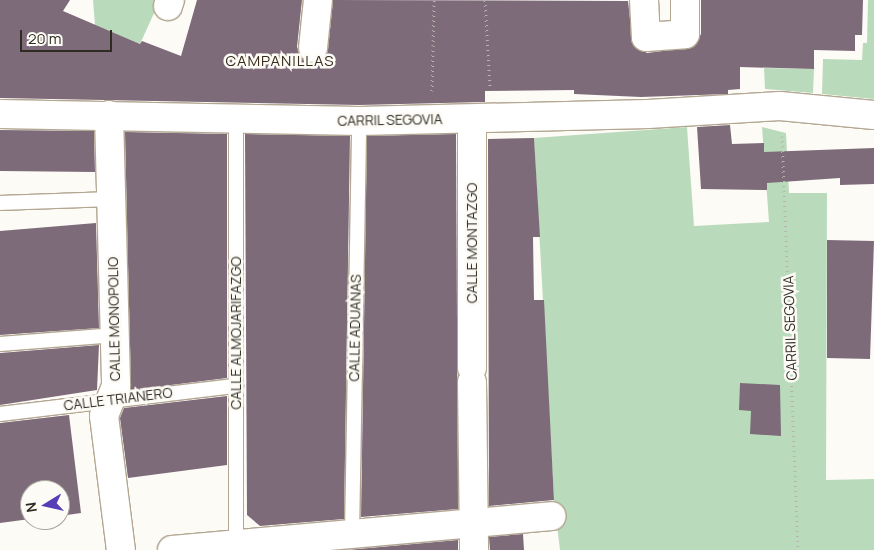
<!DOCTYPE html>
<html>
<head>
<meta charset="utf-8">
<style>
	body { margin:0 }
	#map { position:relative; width:874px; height:550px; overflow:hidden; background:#fdfbf6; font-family:Manrope,sans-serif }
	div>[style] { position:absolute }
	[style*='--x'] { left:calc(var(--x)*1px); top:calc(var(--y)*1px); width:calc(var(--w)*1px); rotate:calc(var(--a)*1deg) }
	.green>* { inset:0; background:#badbbb }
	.building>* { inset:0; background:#7e6b7a }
	.path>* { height:3px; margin-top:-1.5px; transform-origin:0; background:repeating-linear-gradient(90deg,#b7b4ae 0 1px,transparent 0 5px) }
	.roads { filter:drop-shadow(1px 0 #b3a792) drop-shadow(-1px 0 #b3a792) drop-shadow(0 1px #b3a792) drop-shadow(0 -1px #b3a792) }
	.lane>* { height:14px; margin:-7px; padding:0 7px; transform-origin:7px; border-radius:7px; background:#fff }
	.street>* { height:28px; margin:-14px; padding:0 14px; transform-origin:14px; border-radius:14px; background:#fff }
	span { translate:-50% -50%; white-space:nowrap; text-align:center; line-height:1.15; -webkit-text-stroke:5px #fdfbf6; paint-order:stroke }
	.street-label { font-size:14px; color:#2f2b22 }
	.neighbourhood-label { font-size:15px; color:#372d1b; letter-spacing:1px }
	.north { position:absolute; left:20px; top:480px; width:50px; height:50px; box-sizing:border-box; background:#fdfbf6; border:1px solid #aba8a1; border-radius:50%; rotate:261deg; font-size:14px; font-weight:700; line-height:20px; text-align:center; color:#2f2b22 }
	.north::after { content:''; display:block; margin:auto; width:18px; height:22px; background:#573eb6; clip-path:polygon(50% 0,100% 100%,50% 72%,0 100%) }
	.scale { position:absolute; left:20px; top:30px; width:92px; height:22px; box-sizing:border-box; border:2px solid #2f2b22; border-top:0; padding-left:6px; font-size:15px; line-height:18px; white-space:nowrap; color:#2f2b22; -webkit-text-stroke:4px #fdfbf6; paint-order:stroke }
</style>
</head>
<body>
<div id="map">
	<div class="green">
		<div style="clip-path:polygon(93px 0,160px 0,140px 44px,95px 25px)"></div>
		<div style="clip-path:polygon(868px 0,874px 0,874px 99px,822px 94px,823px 59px,862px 60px,863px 43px,867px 43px)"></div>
		<div style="clip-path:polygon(764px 68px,814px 69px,813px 93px,765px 89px)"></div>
		<div style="clip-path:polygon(687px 127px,694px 226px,769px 222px,762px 127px,786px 133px,789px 193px,827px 193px,826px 480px,874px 479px,874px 550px,560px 550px,554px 500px,534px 138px)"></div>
	</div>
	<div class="building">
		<div style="clip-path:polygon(0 0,70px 0,63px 11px,140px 44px,142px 41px,181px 56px,197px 0,302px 0,297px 47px,303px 60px,312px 64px,320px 62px,328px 50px,333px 0,628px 1px,633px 45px,647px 53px,694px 47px,701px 34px,701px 0,863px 0,862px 35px,855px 35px,855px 51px,814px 50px,814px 69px,740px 67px,740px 89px,728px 90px,728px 94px,641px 97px,574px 94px,574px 90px,485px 91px,485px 102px,359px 105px,0 98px)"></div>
		<div style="clip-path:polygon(730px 125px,732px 144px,764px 143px,764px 152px,874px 148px,874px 184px,840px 185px,840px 178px,767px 183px,767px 190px,701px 189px,697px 127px)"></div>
		<div style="clip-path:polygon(0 130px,94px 131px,95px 172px,0 171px)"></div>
		<div style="clip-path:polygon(125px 132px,227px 134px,227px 378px,131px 390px)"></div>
		<div style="clip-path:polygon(245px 134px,350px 136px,344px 519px,260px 526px,247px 515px)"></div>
		<div style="clip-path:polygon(456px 134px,458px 509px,361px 517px,367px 136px)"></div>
		<div style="clip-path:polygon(534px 138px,540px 237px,533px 237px,534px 300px,544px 300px,554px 500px,489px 506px,488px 139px)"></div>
		<div style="clip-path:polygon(96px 223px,99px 328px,0 335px,0 231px)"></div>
		<div style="clip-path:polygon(827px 240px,874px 241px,870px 359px,827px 358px)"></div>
		<div style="clip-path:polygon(99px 345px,97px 390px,0 405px,0 353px)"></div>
		<div style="clip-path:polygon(740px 383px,780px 385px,781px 436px,750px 434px,751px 411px,739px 410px)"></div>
		<div style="clip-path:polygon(227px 396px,227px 465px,128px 478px,120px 418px,124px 408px)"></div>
		<div style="clip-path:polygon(69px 415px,81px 513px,60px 516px,60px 490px,30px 490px,30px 519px,0 523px,0 423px)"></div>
		<div style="clip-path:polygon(523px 534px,524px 550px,490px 550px,489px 537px)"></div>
		<div style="clip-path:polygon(458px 540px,458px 550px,347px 550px)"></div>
	</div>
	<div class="path">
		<div style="--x:485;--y:0;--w:88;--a:86.7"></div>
		<div style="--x:432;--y:91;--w:91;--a:-88.7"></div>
		<div style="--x:782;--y:136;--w:414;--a:87.8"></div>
	</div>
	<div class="roads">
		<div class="lane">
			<div style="--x:236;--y:122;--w:422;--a:90"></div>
			<div style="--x:0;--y:203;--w:112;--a:-2"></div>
			<div style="--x:0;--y:344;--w:116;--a:-4.4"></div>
			<div style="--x:0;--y:414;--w:238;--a:-6.8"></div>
			<div style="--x:352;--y:534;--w:413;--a:-89"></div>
		</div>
		<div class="street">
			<div style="--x:644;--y:0;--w:37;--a:87"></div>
			<div style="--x:646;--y:37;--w:39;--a:-4"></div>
			<div style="--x:685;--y:34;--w:34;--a:-90"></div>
			<div style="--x:168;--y:6;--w:6;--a:-72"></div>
			<div style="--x:313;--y:48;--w:48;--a:-84.1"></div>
			<div style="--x:0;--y:114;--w:359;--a:1.1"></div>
			<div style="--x:359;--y:121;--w:289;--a:-1.4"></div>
			<div style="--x:648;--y:114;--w:132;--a:-3.5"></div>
			<div style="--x:780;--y:106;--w:94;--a:5.5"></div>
			<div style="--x:109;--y:115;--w:271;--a:88.5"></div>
			<div style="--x:116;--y:386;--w:32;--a:112"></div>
			<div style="--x:104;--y:416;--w:135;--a:82.8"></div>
			<div style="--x:472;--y:119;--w:249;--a:90"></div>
			<div style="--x:472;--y:382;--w:168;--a:89.3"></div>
			<div style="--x:172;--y:550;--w:381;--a:-5.1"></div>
		</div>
	</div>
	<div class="street-label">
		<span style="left:390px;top:120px;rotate:-1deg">CARRIL SEGOVIA</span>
		<span style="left:472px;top:243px;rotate:-90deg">CALLE MONTAZGO</span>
		<span style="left:114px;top:319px;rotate:-91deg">CALLE MONOPOLIO</span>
		<span style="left:355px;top:328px;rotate:-89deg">CALLE ADUANAS</span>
		<span style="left:790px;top:328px;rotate:-92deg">CARRIL SEGOVIA</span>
		<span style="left:236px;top:333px;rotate:-90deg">CALLE ALMOJARIFAZGO</span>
		<span style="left:118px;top:399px;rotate:-7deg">CALLE TRIANERO</span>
	</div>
	<div class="neighbourhood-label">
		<span style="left:280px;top:61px">CAMPANILLAS</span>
	</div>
	<div class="north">N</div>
	<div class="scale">20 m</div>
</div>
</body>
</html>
